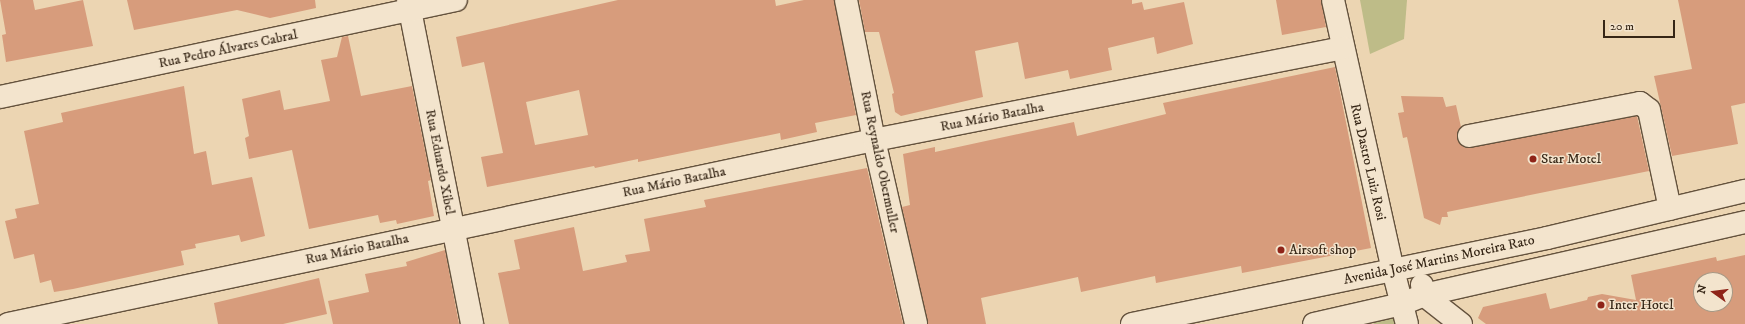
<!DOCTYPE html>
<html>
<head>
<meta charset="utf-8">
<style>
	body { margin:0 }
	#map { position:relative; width:1745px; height:324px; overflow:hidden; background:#ecd5b2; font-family:"IM FELL DW Pica",serif }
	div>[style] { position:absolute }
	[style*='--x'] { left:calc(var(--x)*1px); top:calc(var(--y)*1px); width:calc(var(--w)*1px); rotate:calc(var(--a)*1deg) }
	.green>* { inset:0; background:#bebc88 }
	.building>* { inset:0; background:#d79c7c }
	.roads { filter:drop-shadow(1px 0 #64523d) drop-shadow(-1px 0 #64523d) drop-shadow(0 1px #64523d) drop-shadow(0 -1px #64523d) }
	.minor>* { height:22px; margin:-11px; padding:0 11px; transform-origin:11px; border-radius:11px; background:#f3e4cd }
	.dots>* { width:11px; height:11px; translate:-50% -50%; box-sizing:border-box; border:2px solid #f3e4cd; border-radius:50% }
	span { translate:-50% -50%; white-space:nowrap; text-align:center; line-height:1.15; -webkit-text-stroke:3px #f3e4cd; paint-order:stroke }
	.street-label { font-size:14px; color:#362616 }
	.poi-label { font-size:14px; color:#362616 }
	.left { translate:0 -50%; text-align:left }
	.north { position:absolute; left:1693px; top:272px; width:40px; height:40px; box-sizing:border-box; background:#f3e4cd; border:1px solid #a79884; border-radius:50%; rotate:284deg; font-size:11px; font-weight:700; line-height:16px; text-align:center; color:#362616 }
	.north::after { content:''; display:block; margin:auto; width:14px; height:18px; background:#8f2418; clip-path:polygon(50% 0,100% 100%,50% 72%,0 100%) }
	.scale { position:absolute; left:1603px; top:20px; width:72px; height:18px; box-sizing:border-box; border:2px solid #362616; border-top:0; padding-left:5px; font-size:12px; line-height:14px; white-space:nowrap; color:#362616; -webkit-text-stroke:3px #f3e4cd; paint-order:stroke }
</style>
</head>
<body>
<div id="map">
	<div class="green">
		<div style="clip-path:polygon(1360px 0,1407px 0,1404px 39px,1370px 54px)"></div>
		<div style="clip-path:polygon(1396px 314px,1397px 324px,1373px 324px,1381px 316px)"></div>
	</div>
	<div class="building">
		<div style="clip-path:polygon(0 0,33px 0,35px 10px,83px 0,93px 46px,6px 62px,2px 35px,6px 34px)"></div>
		<div style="clip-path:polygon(127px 0,315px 0,316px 8px,270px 18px,237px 10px,134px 30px)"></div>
		<div style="clip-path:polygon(evenodd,618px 0,775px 0,776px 6px,804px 0,834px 0,856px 115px,815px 123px,817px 132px,781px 140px,780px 133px,638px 162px,638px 159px,595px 168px,594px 166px,487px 187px,481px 157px,503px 153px,484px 62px,462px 67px,456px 37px,618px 0,579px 90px,588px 135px,535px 145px,526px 102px,579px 90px)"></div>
		<div style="clip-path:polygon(859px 0,1132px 0,1132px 4px,1142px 2px,1144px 10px,1184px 2px,1193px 44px,1157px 54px,1154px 37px,1108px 48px,1112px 70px,1070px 79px,1068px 70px,1025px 79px,1018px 42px,975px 51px,983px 97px,901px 116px,895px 112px,892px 94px,894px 93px,879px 32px,865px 32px)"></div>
		<div style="clip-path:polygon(1276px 0,1321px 0,1326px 27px,1282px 35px)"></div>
		<div style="clip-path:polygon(1678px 0,1745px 0,1745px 103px,1731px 106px,1738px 144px,1672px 156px,1654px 76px,1692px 69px)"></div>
		<div style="clip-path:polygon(348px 36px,361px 96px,412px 86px,431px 180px,428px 181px,434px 216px,397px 224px,396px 220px,380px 223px,378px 215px,309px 229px,292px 150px,249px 159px,245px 138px,249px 136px,242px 99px,280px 90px,284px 110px,330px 101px,321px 60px,337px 57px,342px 37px)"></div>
		<div style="clip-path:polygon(1335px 67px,1371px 248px,1242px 273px,1241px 266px,1156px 283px,1155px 276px,1081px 292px,1078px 277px,981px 298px,986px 324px,928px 324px,902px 207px,910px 205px,903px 154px,935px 147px,935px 152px,1074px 122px,1077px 136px,1166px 114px,1163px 103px)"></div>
		<div style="clip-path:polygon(184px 86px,194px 154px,206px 151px,212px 185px,252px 177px,265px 236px,241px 242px,239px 235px,195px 244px,196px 248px,181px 251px,184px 265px,73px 289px,54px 292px,51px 280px,40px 283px,34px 254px,14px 259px,5px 221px,17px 218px,15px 209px,39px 204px,24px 131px,63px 122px,61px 113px)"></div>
		<div style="clip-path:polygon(1401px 96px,1443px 97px,1446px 107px,1456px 105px,1461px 127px,1457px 139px,1465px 148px,1637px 116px,1649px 171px,1447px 212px,1448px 217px,1442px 217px,1440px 225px,1424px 218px,1407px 137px,1403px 138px,1398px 113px,1404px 112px)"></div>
		<div style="clip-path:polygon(867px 168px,903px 324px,509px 324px,498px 273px,520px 269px,514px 240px,574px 227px,583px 271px,627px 262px,625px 255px,650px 251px,644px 219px,706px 207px,704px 200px)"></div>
		<div style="clip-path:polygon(445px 250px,459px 324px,333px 324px,328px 301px,369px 292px,365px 274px,407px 266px,406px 262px)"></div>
		<div style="clip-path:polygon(evenodd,1745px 255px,1745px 324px,1486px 324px,1478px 318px,1483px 307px,1546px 293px,1550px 309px,1587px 300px,1588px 297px,1602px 294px,1636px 300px,1631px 275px,1716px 257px,1717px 261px,1745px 255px,1701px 280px,1725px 280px,1725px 304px,1701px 304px,1701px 280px)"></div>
		<div style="clip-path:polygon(319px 278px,327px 314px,283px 324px,218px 324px,214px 303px)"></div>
	</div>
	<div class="roads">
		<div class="minor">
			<div style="--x:408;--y:0;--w:330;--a:78.8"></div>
			<div style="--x:846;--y:0;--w:143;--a:78.7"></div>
			<div style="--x:874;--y:140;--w:189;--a:77.1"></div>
			<div style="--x:1333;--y:0;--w:277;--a:77.5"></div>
			<div style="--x:1393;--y:270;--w:56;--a:75.5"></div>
			<div style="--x:0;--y:97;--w:466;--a:-12"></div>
			<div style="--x:1469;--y:136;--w:174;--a:-10.9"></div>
			<div style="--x:1640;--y:103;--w:11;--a:38"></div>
			<div style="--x:1649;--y:110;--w:101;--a:78"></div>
			<div style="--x:1422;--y:285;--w:10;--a:79"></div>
			<div style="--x:1424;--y:295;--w:47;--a:38.1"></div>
			<div style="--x:8;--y:324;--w:885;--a:-12"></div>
			<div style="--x:874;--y:140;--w:478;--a:-11.1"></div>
			<div style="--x:1132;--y:324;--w:424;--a:-11.7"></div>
			<div style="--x:1547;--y:238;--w:204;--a:-13.4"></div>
			<div style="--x:1314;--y:324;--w:90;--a:-12.8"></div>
			<div style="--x:1402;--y:304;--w:24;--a:-22"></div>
			<div style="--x:1424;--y:295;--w:329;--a:-12.8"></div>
		</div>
	</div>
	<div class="dots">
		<div style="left:1533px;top:159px;background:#8f2418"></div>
		<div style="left:1281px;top:250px;background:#8f2418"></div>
		<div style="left:1601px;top:305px;background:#8f2418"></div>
	</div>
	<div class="street-label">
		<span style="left:228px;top:49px;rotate:-12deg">Rua Pedro Álvares Cabral</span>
		<span style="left:992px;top:117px;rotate:-11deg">Rua Mário Batalha</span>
		<span style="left:440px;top:162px;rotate:79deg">Rua Eduardo Xibel</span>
		<span style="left:880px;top:162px;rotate:78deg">Rua Reynaldo Obermuller</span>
		<span style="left:1368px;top:162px;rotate:77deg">Rua Dastro Luiz Rosi</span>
		<span style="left:674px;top:182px;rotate:-12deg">Rua Mário Batalha</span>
		<span style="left:357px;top:249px;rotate:-12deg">Rua Mário Batalha</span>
		<span style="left:1439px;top:260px;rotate:-12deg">Avenida José Martins Moreira Rato</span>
	</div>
	<div class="poi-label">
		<span class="left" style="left:1541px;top:159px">Star Motel</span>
		<span class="left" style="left:1289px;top:250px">Airsoft shop</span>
		<span class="left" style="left:1609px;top:305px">Inter Hotel</span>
	</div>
	<div class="north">N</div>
	<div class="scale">20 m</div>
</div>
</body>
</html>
